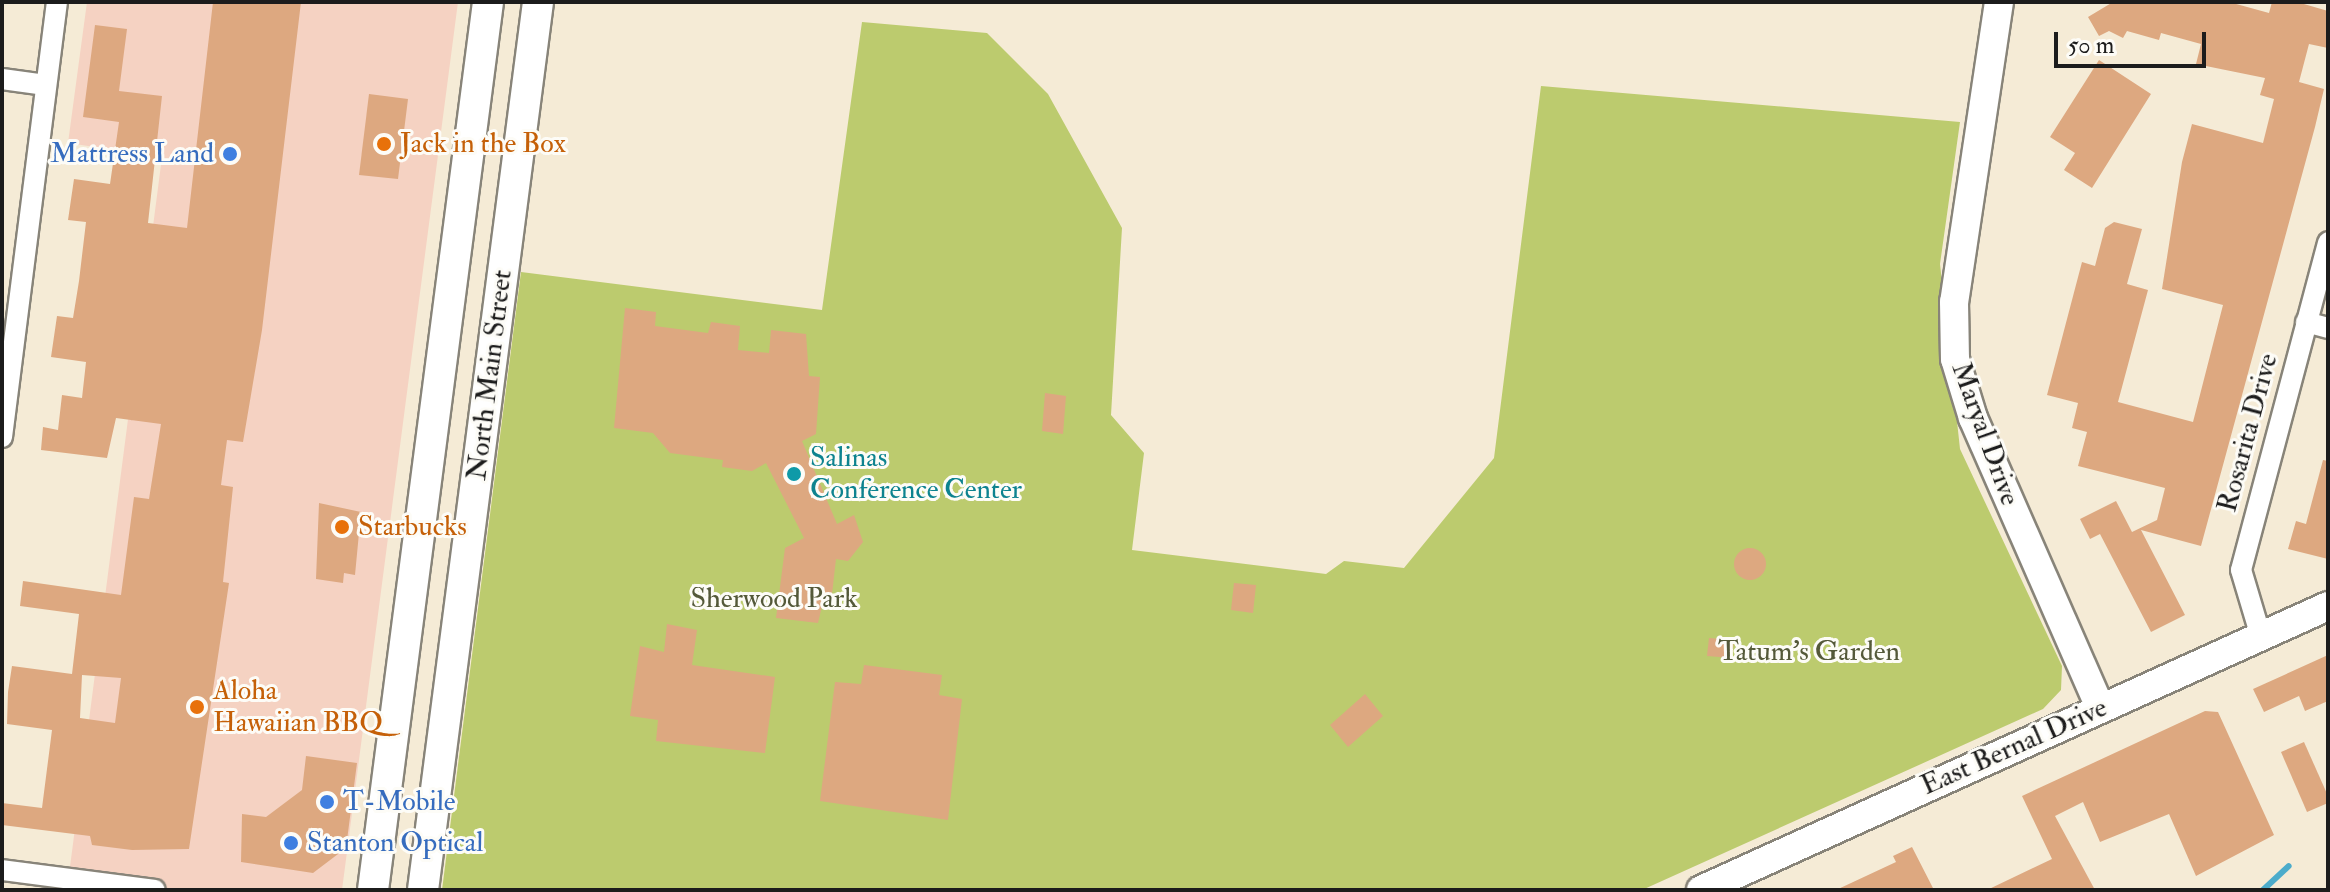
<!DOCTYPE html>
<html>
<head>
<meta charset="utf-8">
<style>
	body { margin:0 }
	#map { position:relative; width:2330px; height:892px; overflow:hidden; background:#f5ebd6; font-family:"IM FELL Double Pica",serif }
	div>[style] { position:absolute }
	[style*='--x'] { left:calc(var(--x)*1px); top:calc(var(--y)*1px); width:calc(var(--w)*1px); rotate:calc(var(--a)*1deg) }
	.built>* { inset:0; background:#f5d2c2 }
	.green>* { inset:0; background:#bccb6e }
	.stream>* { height:6px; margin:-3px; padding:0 3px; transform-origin:3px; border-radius:3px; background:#4caccb }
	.building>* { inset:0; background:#dda880 }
	.round { border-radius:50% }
	.roads { filter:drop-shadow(2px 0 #888479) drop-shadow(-2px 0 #888479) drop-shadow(0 2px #888479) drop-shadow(0 -2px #888479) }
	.street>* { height:20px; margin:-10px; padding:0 10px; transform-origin:10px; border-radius:10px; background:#fff }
	.secondary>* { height:28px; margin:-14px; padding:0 14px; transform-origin:14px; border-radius:14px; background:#fff }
	.primary>* { height:30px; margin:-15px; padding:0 15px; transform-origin:15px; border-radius:15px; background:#fff }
	.dots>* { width:22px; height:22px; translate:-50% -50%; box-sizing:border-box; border:4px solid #fdfcf7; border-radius:50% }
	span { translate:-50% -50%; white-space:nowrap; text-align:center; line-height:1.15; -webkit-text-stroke:6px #fdfcf7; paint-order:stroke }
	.food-label { font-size:28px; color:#c56008 }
	.left { translate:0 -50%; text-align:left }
	.shop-label { font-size:28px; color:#366cbe }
	.right { translate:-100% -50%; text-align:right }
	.street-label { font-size:28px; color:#1c1c1c }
	.culture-label { font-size:28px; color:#0d838f }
	.park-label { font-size:28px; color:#545939 }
	.frame { position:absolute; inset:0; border:4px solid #1c1c1c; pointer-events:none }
	.scale { position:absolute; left:2054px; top:32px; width:152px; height:36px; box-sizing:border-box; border:4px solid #1c1c1c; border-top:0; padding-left:10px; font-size:24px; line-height:28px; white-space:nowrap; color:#1c1c1c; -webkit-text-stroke:6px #fdfcf7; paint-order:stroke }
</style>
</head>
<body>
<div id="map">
	<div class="built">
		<div style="clip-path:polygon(87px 2px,458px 2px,342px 890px,67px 890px,162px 157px,68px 143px)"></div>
	</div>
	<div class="green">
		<div style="clip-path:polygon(862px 22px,987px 33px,1048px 94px,1122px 228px,1111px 415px,1144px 453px,1132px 550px,1326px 574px,1344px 561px,1404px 568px,1494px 458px,1541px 86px,1960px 122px,1940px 264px,1960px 449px,2062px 666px,2061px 690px,2043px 709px,1642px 890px,442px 890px,521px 272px,822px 310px)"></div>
	</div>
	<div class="stream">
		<div style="--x:2263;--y:890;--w:35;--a:-43"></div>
	</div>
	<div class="building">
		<div style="clip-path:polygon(evenodd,213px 2px,301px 2px,262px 330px,243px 442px,227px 440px,221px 485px,233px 487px,223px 582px,229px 583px,189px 849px,132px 850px,92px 845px,90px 836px,2px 825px,2px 803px,42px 808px,52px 730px,7px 724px,8px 692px,12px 666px,72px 674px,79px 614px,20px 606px,23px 581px,121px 595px,134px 497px,149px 499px,161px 424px,116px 418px,107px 458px,41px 450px,43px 427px,58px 430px,62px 395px,82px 398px,86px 362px,51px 357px,57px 316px,73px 318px,79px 281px,86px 222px,68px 220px,74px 179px,110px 184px,119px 122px,83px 117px,95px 25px,127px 29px,119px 91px,162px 96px,148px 223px,187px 228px,213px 2px,82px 675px,121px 678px,115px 723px,80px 718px,82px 675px)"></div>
		<div style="clip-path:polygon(2113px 2px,2229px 2px,2269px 13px,2272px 2px,2297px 2px,2328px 11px,2328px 48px,2309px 44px,2299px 82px,2324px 89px,2315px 127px,2201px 546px,2141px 530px,2185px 615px,2151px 632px,2100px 534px,2090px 539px,2080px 519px,2116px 501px,2132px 532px,2157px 520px,2165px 488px,2078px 466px,2087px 432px,2072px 428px,2078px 403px,2047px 395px,2082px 262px,2095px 266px,2105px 228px,2114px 222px,2142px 229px,2127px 284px,2148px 290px,2118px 402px,2193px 422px,2223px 305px,2162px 289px,2182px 162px,2192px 124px,2263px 143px,2274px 99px,2260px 95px,2265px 78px,2196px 64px,2201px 44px,2161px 33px,2159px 40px,2127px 31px,2123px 38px,2109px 31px,2099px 36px,2088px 17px)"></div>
		<div style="clip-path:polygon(2099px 60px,2151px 94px,2092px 188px,2064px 170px,2075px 153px,2050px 137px)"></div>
		<div style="clip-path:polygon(369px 94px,408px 99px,398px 179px,359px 175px)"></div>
		<div style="clip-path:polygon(625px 308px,656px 312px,655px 326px,708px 333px,711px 322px,740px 326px,738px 350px,769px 353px,771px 330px,806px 334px,809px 376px,820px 377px,816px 434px,802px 441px,837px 524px,854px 515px,863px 542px,848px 561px,836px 559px,831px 603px,822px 606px,818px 623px,776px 618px,785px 548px,804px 538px,766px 463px,752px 471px,722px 467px,723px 460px,670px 453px,653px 433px,614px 428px)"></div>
		<div style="clip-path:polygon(1045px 393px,1066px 396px,1063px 434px,1042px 431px)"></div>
		<div style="clip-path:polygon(2323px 460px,2328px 461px,2328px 559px,2288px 549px,2296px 521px,2306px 524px)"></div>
		<div style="clip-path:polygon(319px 503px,361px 512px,355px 575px,344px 573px,343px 583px,316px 579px)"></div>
		<div class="round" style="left:1734px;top:548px;width:32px;height:32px"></div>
		<div style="clip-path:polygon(1234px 583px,1256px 585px,1253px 613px,1231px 610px)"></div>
		<div style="clip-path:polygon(667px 624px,697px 630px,692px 665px,775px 677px,765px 753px,656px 741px,658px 720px,630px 716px,640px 646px,664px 652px)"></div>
		<div style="clip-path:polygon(1709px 638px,1734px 640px,1732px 658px,1707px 656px)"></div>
		<div style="clip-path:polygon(2328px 655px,2328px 701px,2305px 711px,2299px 696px,2264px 712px,2253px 689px)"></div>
		<div style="clip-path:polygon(864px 665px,942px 675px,939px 695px,962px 699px,948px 820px,820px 801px,835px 682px,861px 684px)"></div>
		<div style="clip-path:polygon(1365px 694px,1383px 716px,1348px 747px,1330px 725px)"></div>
		<div style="clip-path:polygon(2205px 711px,2218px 712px,2274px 835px,2196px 876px,2169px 814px,2100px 842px,2083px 802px,2055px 816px,2095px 890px,1987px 890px,2052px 859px,2022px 796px)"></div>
		<div style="clip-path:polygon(2304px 742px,2328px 796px,2328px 803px,2307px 812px,2281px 752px)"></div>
		<div style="clip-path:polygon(306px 756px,357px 763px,346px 848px,313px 873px,241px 862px,242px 814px,266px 817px,302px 790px)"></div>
		<div style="clip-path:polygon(1912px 847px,1934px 890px,1836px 890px,1896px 862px,1893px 856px)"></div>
	</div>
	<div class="roads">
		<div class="street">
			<div style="--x:2;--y:79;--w:44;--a:7.8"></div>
			<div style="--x:2306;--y:322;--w:23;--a:15"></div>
			<div style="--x:2;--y:437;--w:438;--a:-82.8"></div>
			<div style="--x:2261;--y:637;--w:70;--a:-106.6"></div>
			<div style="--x:2241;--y:570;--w:339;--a:-75.1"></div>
			<div style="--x:2;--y:870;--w:154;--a:7.4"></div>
		</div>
		<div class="secondary">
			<div style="--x:1999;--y:2;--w:303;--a:98.5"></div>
			<div style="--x:1954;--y:302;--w:57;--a:89"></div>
			<div style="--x:1955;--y:359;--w:62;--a:73"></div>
			<div style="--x:1973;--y:418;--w:316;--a:66.3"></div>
			<div style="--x:1701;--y:890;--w:688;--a:-24.37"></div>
		</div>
		<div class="primary">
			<div style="--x:373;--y:890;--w:895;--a:-82.62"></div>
			<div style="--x:423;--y:890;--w:895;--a:-82.62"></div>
		</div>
	</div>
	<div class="dots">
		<div style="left:384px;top:144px;background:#e8710a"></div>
		<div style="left:230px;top:154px;background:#3f7fe0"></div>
		<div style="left:794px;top:474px;background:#0f9aa8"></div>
		<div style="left:342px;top:527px;background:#e8710a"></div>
		<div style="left:197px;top:707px;background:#e8710a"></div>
		<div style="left:327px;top:802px;background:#3f7fe0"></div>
		<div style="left:291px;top:843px;background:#3f7fe0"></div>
	</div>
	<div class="food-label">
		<span class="left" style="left:400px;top:144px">Jack in the Box</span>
		<span class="left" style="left:358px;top:527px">Starbucks</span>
		<span class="left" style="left:213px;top:707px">Aloha<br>Hawaiian BBQ</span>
	</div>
	<div class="shop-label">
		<span class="right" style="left:214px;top:154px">Mattress Land</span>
		<span class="left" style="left:343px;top:802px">T-Mobile</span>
		<span class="left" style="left:307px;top:843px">Stanton Optical</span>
	</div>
	<div class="street-label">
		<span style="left:490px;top:375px;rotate:-83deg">North Main Street</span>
		<span style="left:2248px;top:433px;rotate:-75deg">Rosarita Drive</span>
		<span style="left:1985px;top:434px;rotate:70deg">Maryal Drive</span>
		<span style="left:2014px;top:747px;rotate:-24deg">East Bernal Drive</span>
	</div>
	<div class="culture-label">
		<span class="left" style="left:810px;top:474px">Salinas<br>Conference Center</span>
	</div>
	<div class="park-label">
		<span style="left:774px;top:599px">Sherwood Park</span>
		<span style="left:1809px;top:652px">Tatum's Garden</span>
	</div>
	<div class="frame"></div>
	<div class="scale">50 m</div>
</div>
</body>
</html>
